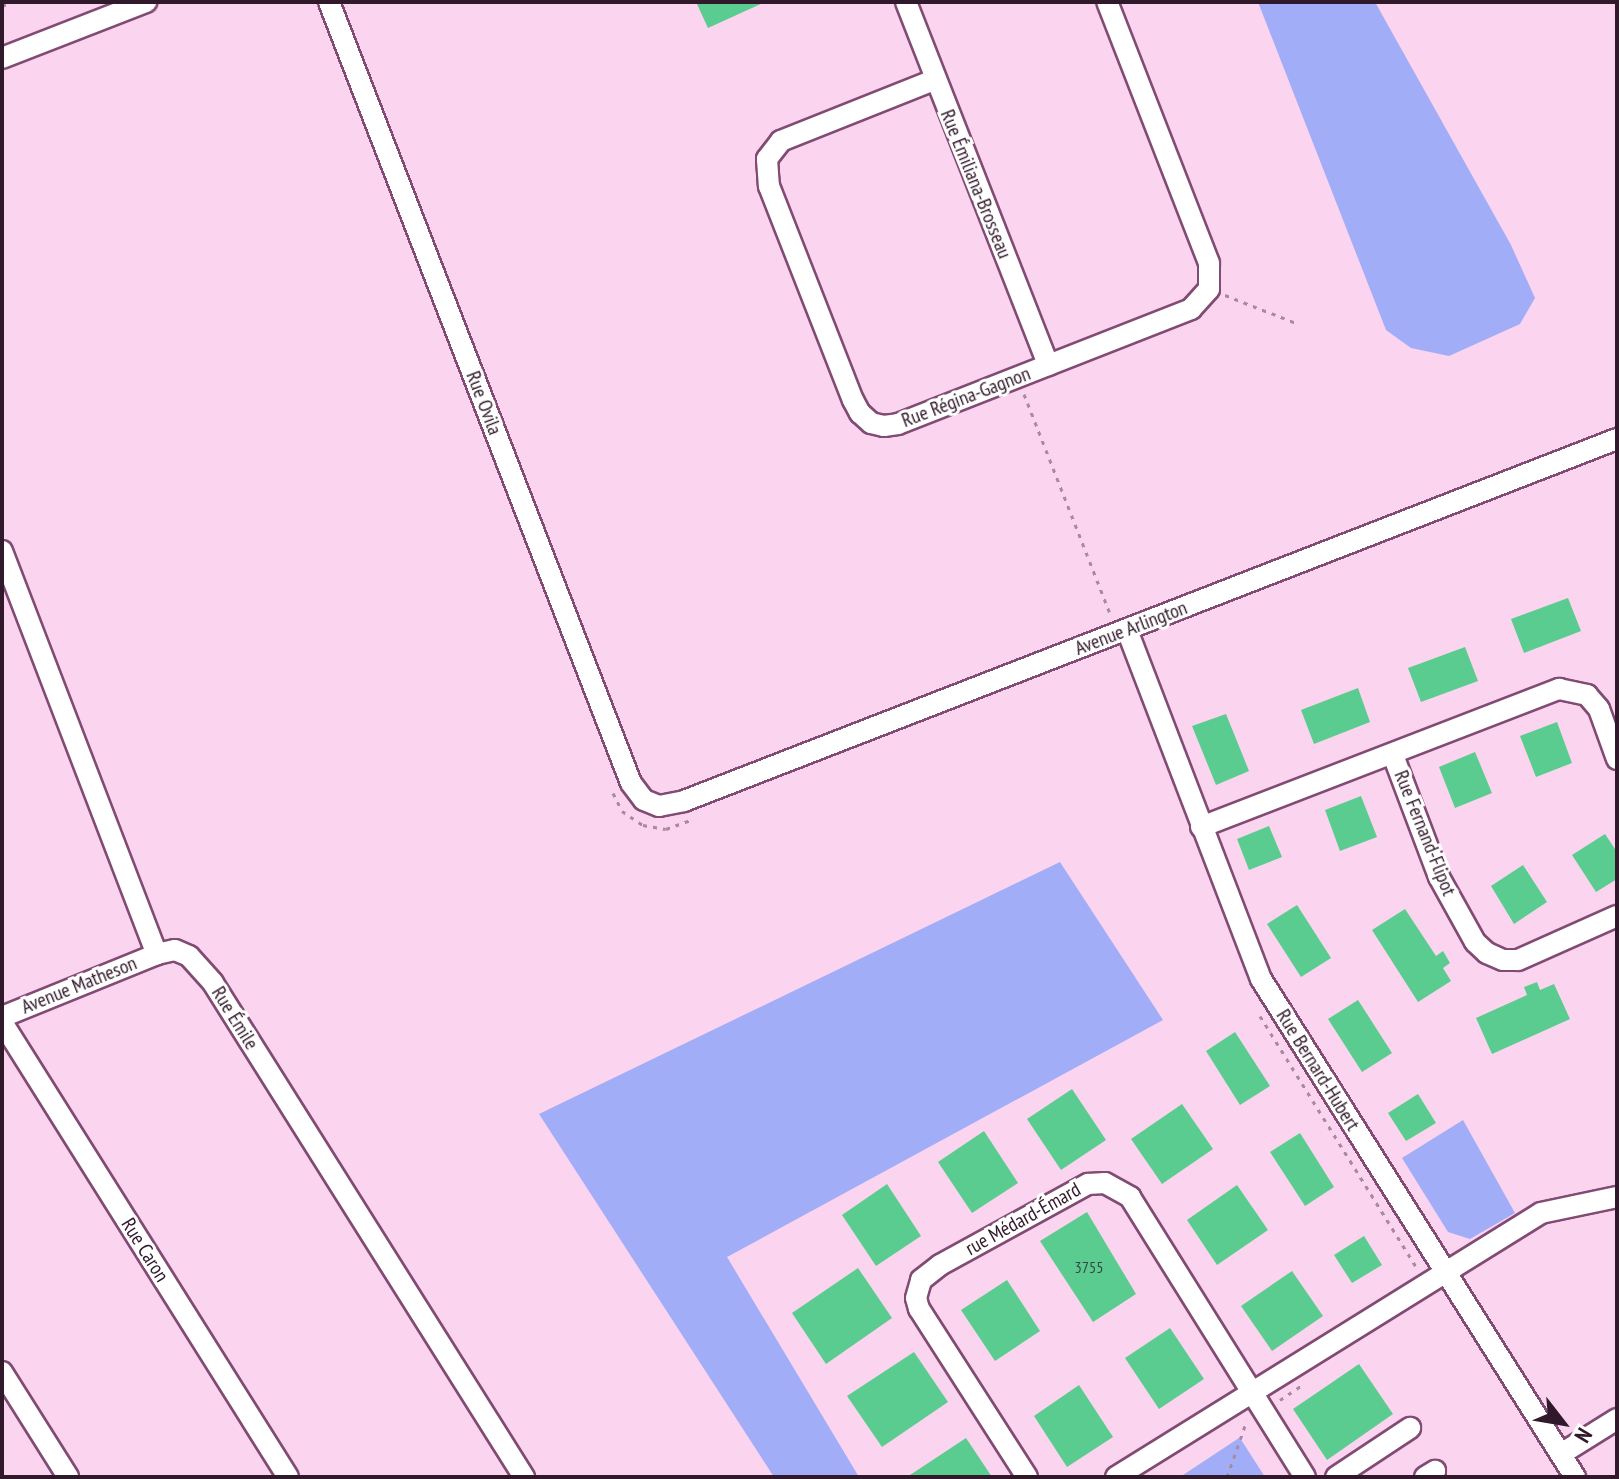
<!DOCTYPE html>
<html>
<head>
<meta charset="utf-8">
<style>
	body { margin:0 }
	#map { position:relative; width:1619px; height:1479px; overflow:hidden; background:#fbd4ef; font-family:"PT Sans Narrow",sans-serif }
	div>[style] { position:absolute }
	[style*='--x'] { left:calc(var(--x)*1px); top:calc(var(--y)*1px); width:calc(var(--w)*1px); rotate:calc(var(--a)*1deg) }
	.green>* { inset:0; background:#a2adf7 }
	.building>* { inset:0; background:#5bcc8f }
	.path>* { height:3px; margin-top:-1.5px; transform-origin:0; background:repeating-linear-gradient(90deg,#aa89a0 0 4px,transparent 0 10px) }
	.roads { filter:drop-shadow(2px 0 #814b73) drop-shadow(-2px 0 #814b73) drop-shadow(0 2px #814b73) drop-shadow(0 -2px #814b73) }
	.minor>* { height:20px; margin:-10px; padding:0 10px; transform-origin:10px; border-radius:10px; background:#fff }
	span { translate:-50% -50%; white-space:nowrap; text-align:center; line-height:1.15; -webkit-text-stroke:6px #fff; paint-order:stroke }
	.number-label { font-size:16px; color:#3b4643 }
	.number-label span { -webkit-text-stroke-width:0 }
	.street-label { font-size:20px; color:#30192a }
	.frame { position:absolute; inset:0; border:4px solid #30192a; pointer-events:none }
	.north { position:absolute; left:1523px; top:1383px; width:80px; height:80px; -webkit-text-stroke:6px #fff; paint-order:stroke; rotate:121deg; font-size:22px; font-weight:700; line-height:32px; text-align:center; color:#30192a }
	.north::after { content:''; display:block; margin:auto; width:28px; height:36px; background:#30192a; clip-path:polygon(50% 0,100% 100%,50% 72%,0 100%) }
</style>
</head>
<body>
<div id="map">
	<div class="green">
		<div style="clip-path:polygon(1258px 2px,1375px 2px,1511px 245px,1535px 298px,1520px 324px,1449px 356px,1411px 348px,1386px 330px)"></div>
		<div style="clip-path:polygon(1060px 862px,1163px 1020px,727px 1257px,859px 1477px,774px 1477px,539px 1114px)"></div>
		<div style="clip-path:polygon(1463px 1120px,1515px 1213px,1470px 1239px,1448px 1232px,1402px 1158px)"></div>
		<div style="clip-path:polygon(1240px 1438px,1265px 1477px,1180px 1477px,1239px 1438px)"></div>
	</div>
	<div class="building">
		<div style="clip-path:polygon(696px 2px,765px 2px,708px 28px)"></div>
		<div style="clip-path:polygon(1568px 598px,1581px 631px,1524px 653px,1511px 619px)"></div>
		<div style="clip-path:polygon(1465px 647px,1478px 681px,1421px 702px,1408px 668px)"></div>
		<div style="clip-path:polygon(1358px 688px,1370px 722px,1314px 744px,1301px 710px)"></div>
		<div style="clip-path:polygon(1226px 714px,1249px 771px,1216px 785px,1192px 726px)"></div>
		<div style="clip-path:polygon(1557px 722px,1572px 763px,1536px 777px,1520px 736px)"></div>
		<div style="clip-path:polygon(1475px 752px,1492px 793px,1455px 808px,1439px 767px)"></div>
		<div style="clip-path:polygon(1361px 796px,1377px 837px,1340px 851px,1325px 810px)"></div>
		<div style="clip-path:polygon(1269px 826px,1282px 857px,1249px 870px,1237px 839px)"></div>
		<div style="clip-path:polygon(1605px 834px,1617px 852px,1617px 879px,1596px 892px,1572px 855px)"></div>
		<div style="clip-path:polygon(1523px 865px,1547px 902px,1514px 924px,1491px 886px)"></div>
		<div style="clip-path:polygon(1297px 905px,1331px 958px,1301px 977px,1267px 924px)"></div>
		<div style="clip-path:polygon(1405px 909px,1436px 956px,1443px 951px,1450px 963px,1443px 968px,1451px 981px,1418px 1002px,1372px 930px)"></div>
		<div style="clip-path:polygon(1537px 982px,1540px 990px,1554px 984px,1570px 1019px,1492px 1054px,1476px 1018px,1527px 995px,1524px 987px)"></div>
		<div style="clip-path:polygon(1358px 1000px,1392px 1053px,1362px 1072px,1328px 1019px)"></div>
		<div style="clip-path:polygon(1235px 1032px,1270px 1086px,1240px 1105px,1206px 1051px)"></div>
		<div style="clip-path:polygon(1072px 1089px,1106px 1140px,1061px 1170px,1027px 1119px)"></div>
		<div style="clip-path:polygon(1418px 1094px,1436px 1123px,1406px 1141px,1388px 1113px)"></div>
		<div style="clip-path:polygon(1182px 1104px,1213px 1149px,1162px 1184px,1131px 1139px)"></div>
		<div style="clip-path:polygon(984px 1131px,1018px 1183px,972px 1213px,938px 1162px)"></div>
		<div style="clip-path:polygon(1300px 1133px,1334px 1187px,1305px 1206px,1270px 1152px)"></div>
		<div style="clip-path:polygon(887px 1184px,921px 1236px,876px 1266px,842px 1215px)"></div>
		<div style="clip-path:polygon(1237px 1185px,1268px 1230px,1217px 1265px,1187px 1220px)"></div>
		<div style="clip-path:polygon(1087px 1212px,1136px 1294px,1093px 1322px,1040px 1241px)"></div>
		<div style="clip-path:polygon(1364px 1236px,1382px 1265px,1352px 1283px,1334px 1255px)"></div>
		<div style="clip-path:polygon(858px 1268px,892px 1318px,826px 1364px,792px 1313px)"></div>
		<div style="clip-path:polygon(1292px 1271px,1323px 1316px,1272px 1351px,1241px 1306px)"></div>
		<div style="clip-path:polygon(1007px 1280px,1040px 1331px,995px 1361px,961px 1310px)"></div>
		<div style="clip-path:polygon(1170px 1328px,1204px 1379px,1159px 1409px,1125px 1358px)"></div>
		<div style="clip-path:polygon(914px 1352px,948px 1402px,882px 1447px,847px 1396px)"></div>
		<div style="clip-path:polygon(1359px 1364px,1393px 1414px,1327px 1460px,1293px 1409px)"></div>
		<div style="clip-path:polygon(1079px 1385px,1113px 1437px,1067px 1467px,1034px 1416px)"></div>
		<div style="clip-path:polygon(966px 1438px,992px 1477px,907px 1477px)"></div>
	</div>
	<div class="path">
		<div style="--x:2;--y:6;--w:11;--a:-22"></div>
		<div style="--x:1225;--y:295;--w:76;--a:21.5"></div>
		<div style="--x:1024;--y:394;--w:236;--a:68.6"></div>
		<div style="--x:613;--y:793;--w:20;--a:63"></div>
		<div style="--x:622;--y:811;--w:25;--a:34"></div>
		<div style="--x:643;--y:825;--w:23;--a:10"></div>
		<div style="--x:666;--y:829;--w:27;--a:-20"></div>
		<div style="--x:1260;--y:1016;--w:297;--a:58.1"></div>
		<div style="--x:1280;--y:1400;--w:29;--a:-34"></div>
		<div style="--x:1227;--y:1477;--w:60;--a:-70.7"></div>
	</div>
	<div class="roads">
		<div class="minor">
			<div style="--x:329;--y:2;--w:837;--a:68.86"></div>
			<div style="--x:631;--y:783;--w:21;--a:53"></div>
			<div style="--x:644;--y:800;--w:16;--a:22"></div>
			<div style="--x:659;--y:806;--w:25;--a:-11"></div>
			<div style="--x:684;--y:801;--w:1001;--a:-21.21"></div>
			<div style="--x:906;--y:2;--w:390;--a:68.6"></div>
			<div style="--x:2;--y:58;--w:155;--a:-21.3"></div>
			<div style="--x:934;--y:80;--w:165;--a:158.3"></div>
			<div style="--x:781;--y:141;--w:23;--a:128"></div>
			<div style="--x:767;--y:159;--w:27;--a:86"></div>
			<div style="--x:769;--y:186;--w:230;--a:68.6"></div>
			<div style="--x:853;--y:400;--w:15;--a:62"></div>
			<div style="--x:860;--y:413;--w:15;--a:42"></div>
			<div style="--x:871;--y:423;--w:13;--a:13"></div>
			<div style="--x:884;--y:426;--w:14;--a:-8"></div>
			<div style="--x:898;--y:424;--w:315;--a:-21.4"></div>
			<div style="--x:1191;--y:309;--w:27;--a:-48"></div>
			<div style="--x:1209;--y:289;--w:26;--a:-90"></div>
			<div style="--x:1209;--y:263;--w:280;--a:-111.3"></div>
			<div style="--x:2;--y:551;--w:432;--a:69"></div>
			<div style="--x:1127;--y:630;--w:374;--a:69"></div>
			<div style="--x:1261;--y:979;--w:589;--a:57.77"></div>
			<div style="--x:1393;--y:755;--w:130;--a:69.3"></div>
			<div style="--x:1439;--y:877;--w:74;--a:61"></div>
			<div style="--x:1475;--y:942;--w:16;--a:43"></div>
			<div style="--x:1487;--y:953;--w:17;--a:24"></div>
			<div style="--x:1503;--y:960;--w:15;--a:0"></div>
			<div style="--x:1518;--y:960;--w:108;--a:-24"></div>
			<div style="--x:1201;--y:827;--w:384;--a:-21.1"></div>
			<div style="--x:1559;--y:689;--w:29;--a:12"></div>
			<div style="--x:1587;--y:695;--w:18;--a:49"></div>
			<div style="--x:1599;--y:709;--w:53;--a:70.2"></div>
			<div style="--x:2;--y:1017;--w:167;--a:-22.1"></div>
			<div style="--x:157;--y:954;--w:18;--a:-13"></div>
			<div style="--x:175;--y:950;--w:15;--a:23"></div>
			<div style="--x:189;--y:956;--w:36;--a:48"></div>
			<div style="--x:213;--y:983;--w:584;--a:57.81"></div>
			<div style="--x:2;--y:1022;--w:537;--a:57.85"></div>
			<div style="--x:2;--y:1372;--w:124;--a:57.8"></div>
			<div style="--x:1561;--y:1454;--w:66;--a:-32"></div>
			<div style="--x:1027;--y:1477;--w:200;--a:-122.7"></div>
			<div style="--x:919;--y:1309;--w:11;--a:-105"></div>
			<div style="--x:916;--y:1298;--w:19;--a:-74"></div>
			<div style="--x:921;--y:1280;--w:24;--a:-38"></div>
			<div style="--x:940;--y:1265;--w:169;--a:-28.7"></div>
			<div style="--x:1088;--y:1184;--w:17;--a:-3"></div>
			<div style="--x:1105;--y:1183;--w:29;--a:29"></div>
			<div style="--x:1130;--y:1197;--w:330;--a:58"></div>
			<div style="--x:1116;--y:1477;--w:500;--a:-31.85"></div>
			<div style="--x:1541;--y:1213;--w:78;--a:-11.9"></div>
			<div style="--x:1336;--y:1477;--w:89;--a:-33.5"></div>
			<div style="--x:1425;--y:1477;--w:12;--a:-31"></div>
		</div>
	</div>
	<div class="number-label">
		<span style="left:1089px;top:1267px">3755</span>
	</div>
	<div class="street-label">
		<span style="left:976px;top:184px;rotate:68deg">Rue Émiliana-Brosseau</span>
		<span style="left:966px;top:397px;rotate:-21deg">Rue Régina-Gagnon</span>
		<span style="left:484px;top:403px;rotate:69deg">Rue Ovila</span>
		<span style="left:1131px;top:628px;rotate:-21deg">Avenue Arlington</span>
		<span style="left:1425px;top:833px;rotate:68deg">Rue Fernand-Flipot</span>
		<span style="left:79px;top:985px;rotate:-22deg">Avenue Matheson</span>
		<span style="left:235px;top:1018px;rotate:58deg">Rue Émile</span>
		<span style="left:1318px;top:1070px;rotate:58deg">Rue Bernard-Hubert</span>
		<span style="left:1023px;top:1219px;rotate:-29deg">rue Médard-Émard</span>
		<span style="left:145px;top:1250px;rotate:58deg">Rue Caron</span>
	</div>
	<div class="frame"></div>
	<div class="north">N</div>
</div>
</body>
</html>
